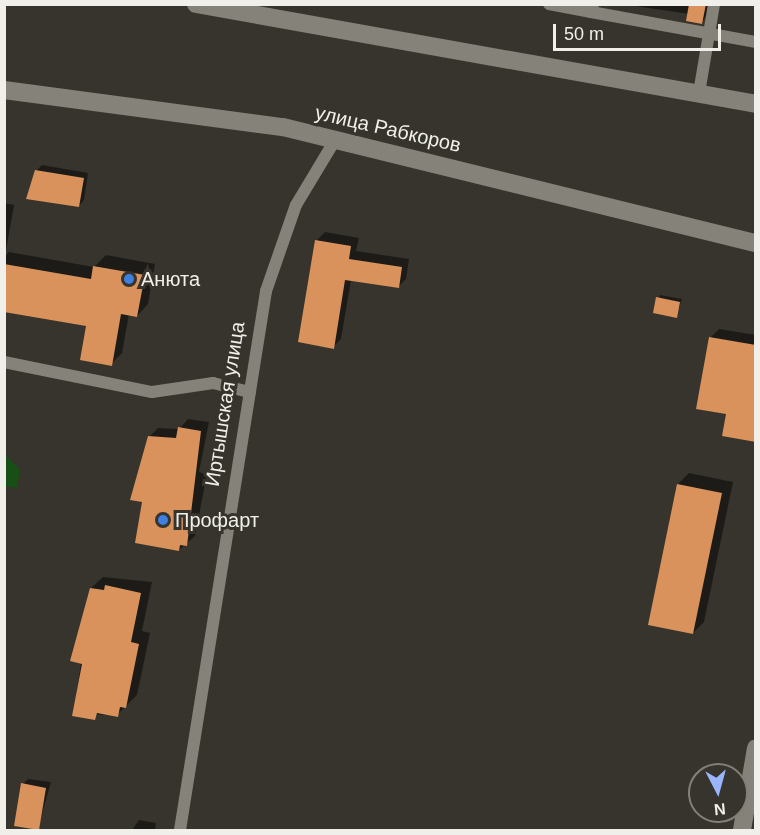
<!DOCTYPE html>
<html>
<head>
<meta charset="utf-8">
<style>
	body { margin:0 }
	#map { position:relative; width:760px; height:835px; overflow:hidden; background:#36342c; font-family:Helvetica,sans-serif }
	div>[style] { position:absolute }
	[style*='--x'] { left:calc(var(--x)*1px); top:calc(var(--y)*1px); width:calc(var(--w)*1px); rotate:calc(var(--a)*1deg) }
	.green>* { inset:0; background:#174f17 }
	.shadow>* { inset:0; background:#0007 }
	.building>* { inset:0; background:#d9925b }
	.service>* { height:12px; margin:-6px; padding:0 6px; transform-origin:6px; border-radius:6px; background:#848279 }
	.minor>* { height:18px; margin:-9px; padding:0 9px; transform-origin:9px; border-radius:9px; background:#848279 }
	.tertiary>* { height:18px; margin:-9px; padding:0 9px; transform-origin:9px; border-radius:9px; background:#848279 }
	.dots>* { width:16px; height:16px; translate:-50% -50%; box-sizing:border-box; border:3px solid #36342c; border-radius:50% }
	span { translate:-50% -50%; white-space:nowrap; text-align:center; line-height:1.15; -webkit-text-stroke:6px #36342c; paint-order:stroke }
	.street-label { font-size:20px; color:#f0efea }
	.poi-label { font-size:20px; color:#f0efea }
	.left { translate:0 -50%; text-align:left }
	.frame { position:absolute; inset:0; border:6px solid #f0efea; pointer-events:none }
	.north { position:absolute; left:688px; top:763px; width:60px; height:60px; box-sizing:border-box; background:#36342c; border:2px solid #807f78; border-radius:50%; rotate:174deg; font-size:16px; font-weight:700; line-height:24px; text-align:center; color:#f0efea }
	.north::after { content:''; display:block; margin:auto; width:21px; height:27px; background:#9bb5fd; clip-path:polygon(50% 0,100% 100%,50% 72%,0 100%) }
	.scale { position:absolute; left:553px; top:24px; width:168px; height:27px; box-sizing:border-box; border:3px solid #f0efea; border-top:0; padding-left:8px; font-size:18px; line-height:21px; white-space:nowrap; color:#f0efea; -webkit-text-stroke:4px #36342c; paint-order:stroke }
</style>
</head>
<body>
<div id="map">
	<div class="green">
		<div style="clip-path:polygon(5px 454px,20px 470px,17px 488px,5px 486px)"></div>
	</div>
	<div class="shadow">
		<div style="clip-path:polygon(622px 4px,714px 4px,702px 22px,689px 14px)"></div>
		<div style="clip-path:polygon(42px 165px,88px 173px,84px 200px,79px 206px,36px 171px)"></div>
		<div style="clip-path:polygon(4px 203px,14px 205px,5px 256px,9px 252px,94px 267px,106px 255px,155px 264px,148px 304px,137px 316px,129px 314px,122px 353px,111px 364px,88px 325px,4px 310px)"></div>
		<div style="clip-path:polygon(325px 232px,359px 238px,356px 251px,409px 259px,406px 279px,398px 287px,351px 280px,341px 339px,333px 347px,317px 240px)"></div>
		<div style="clip-path:polygon(660px 295px,682px 299px,676px 316px,654px 312px)"></div>
		<div style="clip-path:polygon(719px 329px,756px 335px,756px 440px,728px 413px,711px 337px)"></div>
		<div style="clip-path:polygon(188px 419px,209px 422px,199px 472px,207px 474px,195px 536px,179px 550px,144px 501px,149px 437px,158px 428px,179px 429px)"></div>
		<div style="clip-path:polygon(689px 473px,733px 482px,704px 622px,693px 633px,678px 484px)"></div>
		<div style="clip-path:polygon(103px 577px,152px 582px,142px 631px,150px 633px,137px 695px,117px 715px,74px 714px,91px 588px)"></div>
		<div style="clip-path:polygon(28px 779px,51px 782px,38px 828px,23px 784px)"></div>
		<div style="clip-path:polygon(139px 820px,156px 823px,155px 830px,132px 830px)"></div>
	</div>
	<div class="building">
		<div style="clip-path:polygon(689px 4px,706px 4px,702px 24px,686px 21px)"></div>
		<div style="clip-path:polygon(35px 170px,84px 178px,79px 207px,26px 199px)"></div>
		<div style="clip-path:polygon(315px 240px,351px 246px,349px 259px,402px 267px,399px 288px,345px 280px,334px 349px,298px 342px)"></div>
		<div style="clip-path:polygon(4px 264px,91px 279px,93px 266px,145px 275px,137px 317px,121px 314px,112px 366px,80px 360px,86px 326px,4px 312px)"></div>
		<div style="clip-path:polygon(656px 297px,680px 302px,677px 318px,653px 313px)"></div>
		<div style="clip-path:polygon(709px 337px,756px 345px,756px 442px,722px 436px,726px 414px,696px 409px)"></div>
		<div style="clip-path:polygon(178px 427px,201px 431px,187px 546px,180px 545px,179px 551px,135px 543px,142px 502px,130px 500px,148px 436px,176px 438px)"></div>
		<div style="clip-path:polygon(677px 484px,722px 493px,693px 634px,648px 625px)"></div>
		<div style="clip-path:polygon(105px 585px,141px 593px,131px 642px,139px 644px,126px 708px,120px 707px,118px 717px,97px 713px,95px 720px,72px 716px,82px 664px,70px 661px,90px 588px,104px 590px)"></div>
		<div style="clip-path:polygon(21px 783px,46px 788px,39px 830px,14px 826px)"></div>
	</div>
	<div class="service">
		<div style="--x:549;--y:4;--w:43;--a:10.8"></div>
		<div style="--x:593;--y:4;--w:8;--a:104"></div>
		<div style="--x:591;--y:12;--w:168;--a:10.3"></div>
		<div style="--x:699;--y:93;--w:90;--a:-80.4"></div>
		<div style="--x:4;--y:362;--w:151;--a:11.5"></div>
		<div style="--x:152;--y:392;--w:62;--a:-8.4"></div>
		<div style="--x:213;--y:383;--w:38;--a:14"></div>
		<div style="--x:180;--y:830;--w:546;--a:-80.93"></div>
		<div style="--x:266;--y:291;--w:91;--a:-70.8"></div>
		<div style="--x:296;--y:205;--w:76;--a:-59"></div>
	</div>
	<div class="minor">
		<div style="--x:196;--y:4;--w:569;--a:10.12"></div>
	</div>
	<div class="tertiary">
		<div style="--x:4;--y:90;--w:281;--a:7.6"></div>
		<div style="--x:283;--y:127;--w:487;--a:13.8"></div>
		<div style="--x:742;--y:830;--w:83;--a:-80.3"></div>
	</div>
	<div class="dots">
		<div style="left:129px;top:279px;background:#3f7fe0"></div>
		<div style="left:163px;top:520px;background:#3f7fe0"></div>
	</div>
	<div class="street-label">
		<span style="left:388px;top:129px;rotate:13deg">улица Рабкоров</span>
		<span style="left:225px;top:404px;rotate:-81deg">Иртышская улица</span>
	</div>
	<div class="poi-label">
		<span class="left" style="left:141px;top:279px">Анюта</span>
		<span class="left" style="left:175px;top:520px">Профарт</span>
	</div>
	<div class="frame"></div>
	<div class="north">N</div>
	<div class="scale">50 m</div>
</div>
</body>
</html>
